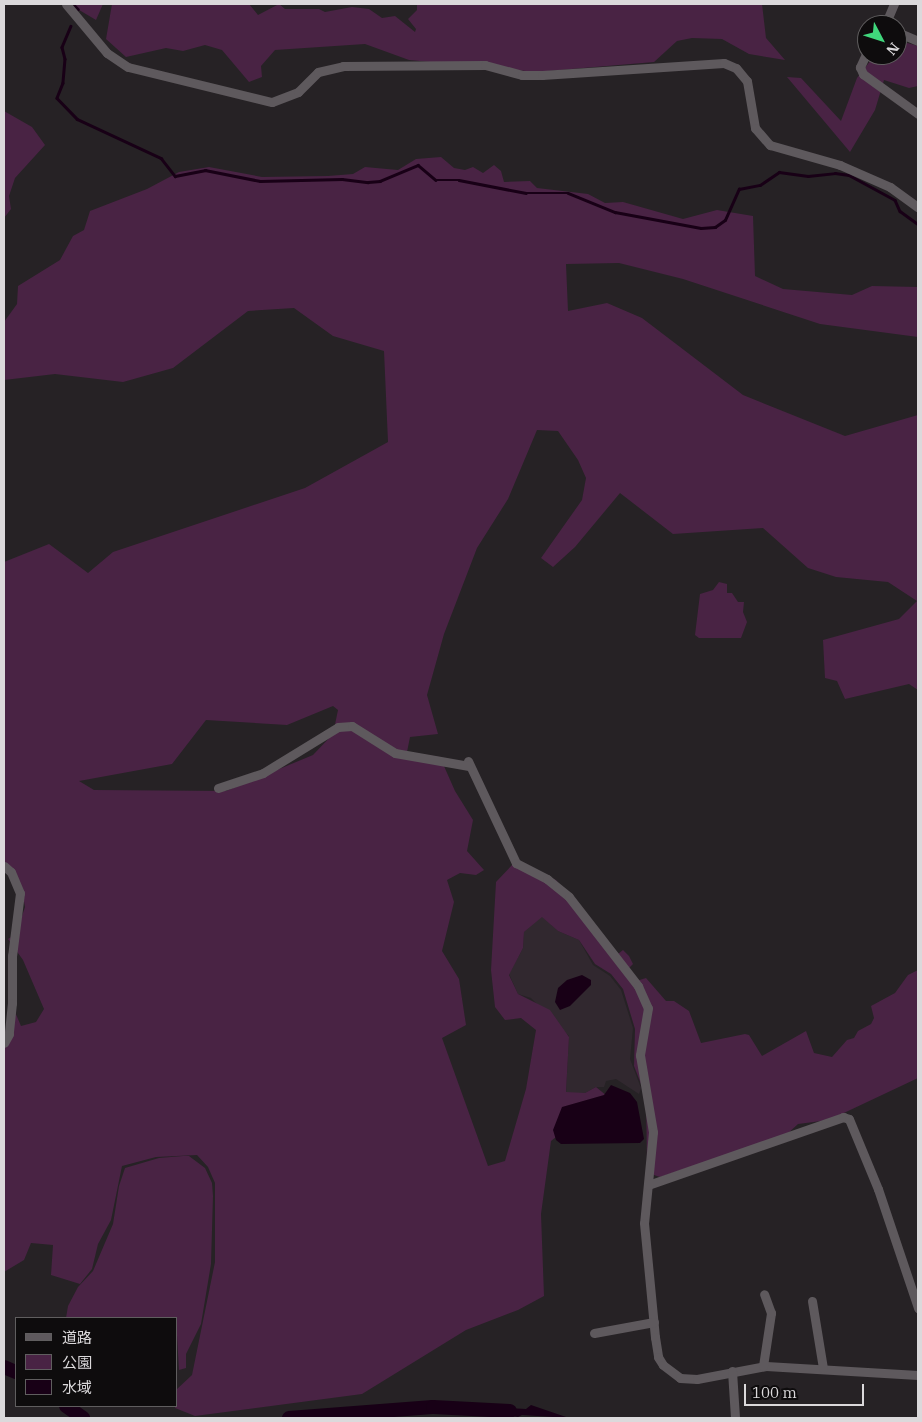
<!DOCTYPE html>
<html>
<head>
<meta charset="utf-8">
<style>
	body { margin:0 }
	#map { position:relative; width:922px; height:1422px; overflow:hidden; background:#262225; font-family:"IBM Plex Serif","Noto Sans JP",serif }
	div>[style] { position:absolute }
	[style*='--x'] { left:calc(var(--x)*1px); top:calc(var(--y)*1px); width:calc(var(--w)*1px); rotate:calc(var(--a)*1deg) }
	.built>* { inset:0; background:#31282f }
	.green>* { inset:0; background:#492344 }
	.water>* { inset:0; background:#180016 }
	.stream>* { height:2.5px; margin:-1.25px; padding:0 1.25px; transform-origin:1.25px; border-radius:1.25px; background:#180016 }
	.river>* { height:14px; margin:-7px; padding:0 7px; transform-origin:7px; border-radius:7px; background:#180016 }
	.minor>* { height:9px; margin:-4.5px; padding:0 4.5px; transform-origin:4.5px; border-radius:4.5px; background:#5e595d }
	span { translate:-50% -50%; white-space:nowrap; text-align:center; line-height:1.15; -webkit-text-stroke:4px #0e0c0d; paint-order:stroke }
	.frame { position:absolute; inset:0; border:5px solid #dbd9db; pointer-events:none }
	.legend { position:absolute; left:15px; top:1317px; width:162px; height:90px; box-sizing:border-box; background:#0e0c0d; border:1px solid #605e5f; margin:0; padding:6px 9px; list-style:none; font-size:15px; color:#dbd9db }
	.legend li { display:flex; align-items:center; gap:10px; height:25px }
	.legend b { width:25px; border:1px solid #605e5f }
	.north { position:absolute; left:857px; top:15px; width:50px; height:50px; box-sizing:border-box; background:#0e0c0d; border:1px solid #605e5f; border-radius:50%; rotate:130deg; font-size:14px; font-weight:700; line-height:20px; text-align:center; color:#dbd9db }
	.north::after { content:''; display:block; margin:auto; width:18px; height:22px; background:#40d77c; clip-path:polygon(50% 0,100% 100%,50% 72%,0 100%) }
	.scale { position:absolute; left:744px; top:1384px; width:120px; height:22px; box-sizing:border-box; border:2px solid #dbd9db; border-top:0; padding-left:6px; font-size:15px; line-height:18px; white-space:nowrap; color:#dbd9db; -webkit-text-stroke:4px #0e0c0d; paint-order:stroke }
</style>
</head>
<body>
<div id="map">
	<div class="built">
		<div style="clip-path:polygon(542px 916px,558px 931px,579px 940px,593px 965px,610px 976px,621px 990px,633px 1028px,630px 1059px,641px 1088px,639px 1094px,616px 1079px,606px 1081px,604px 1087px,596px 1087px,585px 1093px,566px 1093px,569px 1036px,531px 998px,518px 994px,509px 974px,523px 948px,524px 932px)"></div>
	</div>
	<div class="green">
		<div style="clip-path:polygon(69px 4px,103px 4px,96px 20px)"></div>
		<div style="clip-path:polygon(112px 4px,249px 4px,258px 15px,279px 4px,285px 9px,319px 9px,325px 12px,352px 7px,369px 9px,382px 18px,395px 16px,415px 32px,416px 29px,408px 19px,417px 10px,417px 4px,762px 4px,766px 38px,785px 60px,749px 54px,722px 39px,692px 38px,677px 41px,654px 62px,536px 72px,409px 60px,365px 44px,275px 50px,261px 66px,262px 77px,249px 82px,222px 50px,205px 45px,183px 51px,166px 48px,126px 57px,106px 39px)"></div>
		<div style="clip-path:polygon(897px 40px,918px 46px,918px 86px,909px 88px,884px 80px,875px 110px,850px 152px,787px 77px,801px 78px,841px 121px,857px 78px,875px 55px,897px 55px)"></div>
		<div style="clip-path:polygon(4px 111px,32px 127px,45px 145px,15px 178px,9px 196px,11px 209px,4px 218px)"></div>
		<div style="clip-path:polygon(evenodd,441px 157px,454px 168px,465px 170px,473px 167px,483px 173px,494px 165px,501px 171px,504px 182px,530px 181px,537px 188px,588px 194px,605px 203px,623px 202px,683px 219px,717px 210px,753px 216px,755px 276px,783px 289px,852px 295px,872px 286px,918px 287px,918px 337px,820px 324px,683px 279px,619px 263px,566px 264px,568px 311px,607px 303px,642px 318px,743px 395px,845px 436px,918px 415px,918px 690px,909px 684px,845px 699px,837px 681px,825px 678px,823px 640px,899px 619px,917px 601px,888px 582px,836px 577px,808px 568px,763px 528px,673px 534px,620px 493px,575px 547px,553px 567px,541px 558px,582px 500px,586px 478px,578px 460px,558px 431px,537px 430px,508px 499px,477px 548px,444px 634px,427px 695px,438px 734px,410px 737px,407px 752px,440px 757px,455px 791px,473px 820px,467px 851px,484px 870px,476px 875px,460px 873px,447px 880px,454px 902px,442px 951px,459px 979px,466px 1025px,442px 1038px,488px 1166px,505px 1161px,526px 1089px,536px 1030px,521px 1018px,505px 1020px,495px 1007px,491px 970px,496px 882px,514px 863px,556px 880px,618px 954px,623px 950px,629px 956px,633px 964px,629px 968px,633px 982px,646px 978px,666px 1001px,674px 1001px,689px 1011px,701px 1043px,745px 1034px,749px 1035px,762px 1056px,806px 1031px,814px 1053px,832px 1057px,847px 1040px,854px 1038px,858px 1031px,871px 1024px,874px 1018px,871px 1006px,895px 993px,908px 975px,918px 970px,918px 1078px,829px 1120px,798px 1124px,785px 1136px,660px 1177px,654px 1175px,647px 1162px,646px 1097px,634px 1066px,635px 1029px,623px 989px,611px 974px,595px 964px,579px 940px,558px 931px,542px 917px,524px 932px,523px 948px,509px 975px,518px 994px,550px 1010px,569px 1037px,566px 1092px,585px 1093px,596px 1087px,607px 1096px,551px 1141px,541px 1214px,544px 1296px,518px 1310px,466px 1330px,362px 1394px,195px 1416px,175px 1408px,176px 1390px,192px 1375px,215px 1262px,215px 1183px,208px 1167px,197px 1155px,156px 1157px,122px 1166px,111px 1220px,98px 1244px,92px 1269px,80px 1284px,51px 1275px,53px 1245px,31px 1243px,24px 1260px,4px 1272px,4px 1048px,15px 1012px,21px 1026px,36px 1022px,44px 1009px,23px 960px,8px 939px,16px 934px,25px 907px,22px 890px,4px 864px,4px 562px,49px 544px,88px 573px,113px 552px,305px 488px,388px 442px,384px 351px,333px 336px,294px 308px,248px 311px,173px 368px,123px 382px,55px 374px,4px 380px,4px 322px,17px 304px,18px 286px,60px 260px,73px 236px,84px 230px,90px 211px,147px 189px,179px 172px,209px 167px,262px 177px,328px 176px,353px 174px,365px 167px,398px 170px,416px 159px,441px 157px,333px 706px,338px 710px,333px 734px,313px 755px,226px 791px,94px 790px,79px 781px,172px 764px,206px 720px,287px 725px,333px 706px)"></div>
		<div style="clip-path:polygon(719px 582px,727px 584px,727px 593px,732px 593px,738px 602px,744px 602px,743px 612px,747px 622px,741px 638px,699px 638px,695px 635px,700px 594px,713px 590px)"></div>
		<div style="clip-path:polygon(183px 1156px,189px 1156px,205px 1168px,212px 1183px,213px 1196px,211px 1264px,201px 1324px,186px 1354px,186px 1368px,179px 1370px,176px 1318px,66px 1318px,68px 1306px,78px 1287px,93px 1271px,113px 1224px,119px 1186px,125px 1168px,159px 1158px)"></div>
	</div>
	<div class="water">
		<div style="clip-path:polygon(582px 975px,591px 980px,591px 985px,570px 1006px,560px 1010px,555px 1002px,558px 988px,567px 980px)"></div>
		<div style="clip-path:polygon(611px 1085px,630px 1093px,637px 1102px,644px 1139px,640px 1143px,561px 1144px,556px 1140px,553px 1130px,562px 1107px,604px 1095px)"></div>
		<div style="clip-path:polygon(531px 1405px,569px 1418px,522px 1415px,518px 1417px,496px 1413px,491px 1407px,526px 1409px)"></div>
	</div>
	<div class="stream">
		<div style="--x:73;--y:4;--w:7;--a:45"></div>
		<div style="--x:71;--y:26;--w:23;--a:113"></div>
		<div style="--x:62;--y:47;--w:12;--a:76"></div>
		<div style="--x:65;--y:59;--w:24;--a:95"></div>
		<div style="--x:63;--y:83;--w:16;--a:112"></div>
		<div style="--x:57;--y:98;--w:29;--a:46"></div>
		<div style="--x:77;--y:119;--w:93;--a:24.9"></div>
		<div style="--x:161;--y:158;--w:23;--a:52"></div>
		<div style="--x:175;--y:176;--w:31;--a:-11"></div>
		<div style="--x:205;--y:170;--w:56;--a:11.3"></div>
		<div style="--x:260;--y:181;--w:82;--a:-1.4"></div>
		<div style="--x:342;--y:179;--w:26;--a:7"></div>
		<div style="--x:368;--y:182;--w:12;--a:-5"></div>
		<div style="--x:380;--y:181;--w:41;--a:-22.8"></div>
		<div style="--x:418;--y:165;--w:23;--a:40"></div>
		<div style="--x:436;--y:180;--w:23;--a:0"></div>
		<div style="--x:459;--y:180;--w:68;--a:11"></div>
		<div style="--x:526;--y:193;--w:42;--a:0"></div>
		<div style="--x:568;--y:193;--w:51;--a:22"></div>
		<div style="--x:615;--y:212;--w:87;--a:10.5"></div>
		<div style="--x:701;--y:228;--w:14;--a:-4"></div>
		<div style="--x:715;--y:227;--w:12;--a:-35"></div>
		<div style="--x:725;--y:220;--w:34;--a:-66"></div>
		<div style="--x:739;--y:189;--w:21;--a:-11"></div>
		<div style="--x:760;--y:185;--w:23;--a:-34"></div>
		<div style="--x:779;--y:172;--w:29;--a:8"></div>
		<div style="--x:808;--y:176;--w:27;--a:-6"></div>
		<div style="--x:835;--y:173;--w:14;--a:8"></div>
		<div style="--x:849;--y:175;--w:52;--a:28.5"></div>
		<div style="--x:895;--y:200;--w:12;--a:66"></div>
		<div style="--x:900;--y:211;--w:22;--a:36"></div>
	</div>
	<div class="river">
		<div style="--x:4;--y:1367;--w:13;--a:23"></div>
		<div style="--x:66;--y:1406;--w:21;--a:35"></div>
		<div style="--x:289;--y:1418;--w:144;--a:-4.4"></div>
		<div style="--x:433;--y:1407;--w:77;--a:3"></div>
	</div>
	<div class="minor">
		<div style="--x:66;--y:4;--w:64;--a:50.1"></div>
		<div style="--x:107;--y:53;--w:25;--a:34"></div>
		<div style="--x:128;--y:67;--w:148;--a:13.7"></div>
		<div style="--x:272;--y:102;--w:28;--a:-21"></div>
		<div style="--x:298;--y:92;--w:28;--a:-45"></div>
		<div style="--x:318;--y:72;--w:26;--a:-13"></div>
		<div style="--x:343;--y:66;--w:142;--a:-0.4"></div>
		<div style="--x:485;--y:65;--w:38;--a:15"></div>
		<div style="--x:522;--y:75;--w:20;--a:0"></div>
		<div style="--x:542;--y:75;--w:182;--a:-3.8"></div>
		<div style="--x:724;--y:63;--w:13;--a:23"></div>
		<div style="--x:736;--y:68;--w:17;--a:50"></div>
		<div style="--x:747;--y:81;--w:48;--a:80.3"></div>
		<div style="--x:755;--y:128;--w:23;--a:49"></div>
		<div style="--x:770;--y:145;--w:73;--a:15.9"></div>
		<div style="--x:840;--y:165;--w:55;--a:23.7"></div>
		<div style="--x:890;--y:187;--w:34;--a:36"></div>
		<div style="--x:885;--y:25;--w:23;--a:-67"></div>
		<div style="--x:897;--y:32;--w:23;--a:23"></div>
		<div style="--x:867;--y:52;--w:17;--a:115"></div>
		<div style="--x:860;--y:67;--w:8;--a:67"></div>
		<div style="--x:863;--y:74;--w:68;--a:36"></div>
		<div style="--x:468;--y:761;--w:113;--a:64.8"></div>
		<div style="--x:516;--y:863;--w:35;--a:27"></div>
		<div style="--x:547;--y:879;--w:28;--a:39"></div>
		<div style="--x:569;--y:897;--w:113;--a:52.2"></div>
		<div style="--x:638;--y:986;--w:24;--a:66"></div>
		<div style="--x:648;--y:1008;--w:48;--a:99.7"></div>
		<div style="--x:640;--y:1055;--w:78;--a:80.4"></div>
		<div style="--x:653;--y:1132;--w:91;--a:95.6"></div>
		<div style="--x:644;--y:1223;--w:115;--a:84.5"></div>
		<div style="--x:655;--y:1337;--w:20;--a:81"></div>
		<div style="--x:658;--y:1357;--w:9;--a:58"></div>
		<div style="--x:663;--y:1365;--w:21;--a:37"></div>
		<div style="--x:680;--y:1378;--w:17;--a:3"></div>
		<div style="--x:697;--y:1379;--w:70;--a:-10.7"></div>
		<div style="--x:766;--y:1366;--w:152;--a:3.4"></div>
		<div style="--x:218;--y:788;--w:47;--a:-18.4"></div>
		<div style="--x:263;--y:773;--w:88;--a:-31.5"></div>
		<div style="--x:338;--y:727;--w:14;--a:-4"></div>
		<div style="--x:352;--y:726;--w:51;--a:32.1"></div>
		<div style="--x:395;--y:753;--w:75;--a:10"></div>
		<div style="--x:4;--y:866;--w:9;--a:41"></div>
		<div style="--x:11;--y:872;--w:23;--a:67"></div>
		<div style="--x:20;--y:893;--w:64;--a:97.2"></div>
		<div style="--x:12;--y:956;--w:47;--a:90"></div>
		<div style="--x:12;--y:1003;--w:31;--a:96"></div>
		<div style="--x:9;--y:1034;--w:10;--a:119"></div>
		<div style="--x:648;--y:1185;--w:207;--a:-19.2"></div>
		<div style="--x:843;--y:1117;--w:6;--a:18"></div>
		<div style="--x:849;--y:1119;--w:76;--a:67.5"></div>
		<div style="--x:878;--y:1189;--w:126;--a:71.4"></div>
		<div style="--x:812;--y:1301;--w:68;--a:80.7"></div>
		<div style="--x:594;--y:1333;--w:61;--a:-10.4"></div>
		<div style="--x:763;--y:1366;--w:54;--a:-81.4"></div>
		<div style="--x:771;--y:1313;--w:20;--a:-110"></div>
		<div style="--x:732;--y:1371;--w:47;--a:86.3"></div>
	</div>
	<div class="frame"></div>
	<ul class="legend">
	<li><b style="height:6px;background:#5e595d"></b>道路</li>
	<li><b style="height:14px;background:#492344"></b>公園</li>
	<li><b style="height:14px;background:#180016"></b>水域</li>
	</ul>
	<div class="north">N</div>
	<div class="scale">100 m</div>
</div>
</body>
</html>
